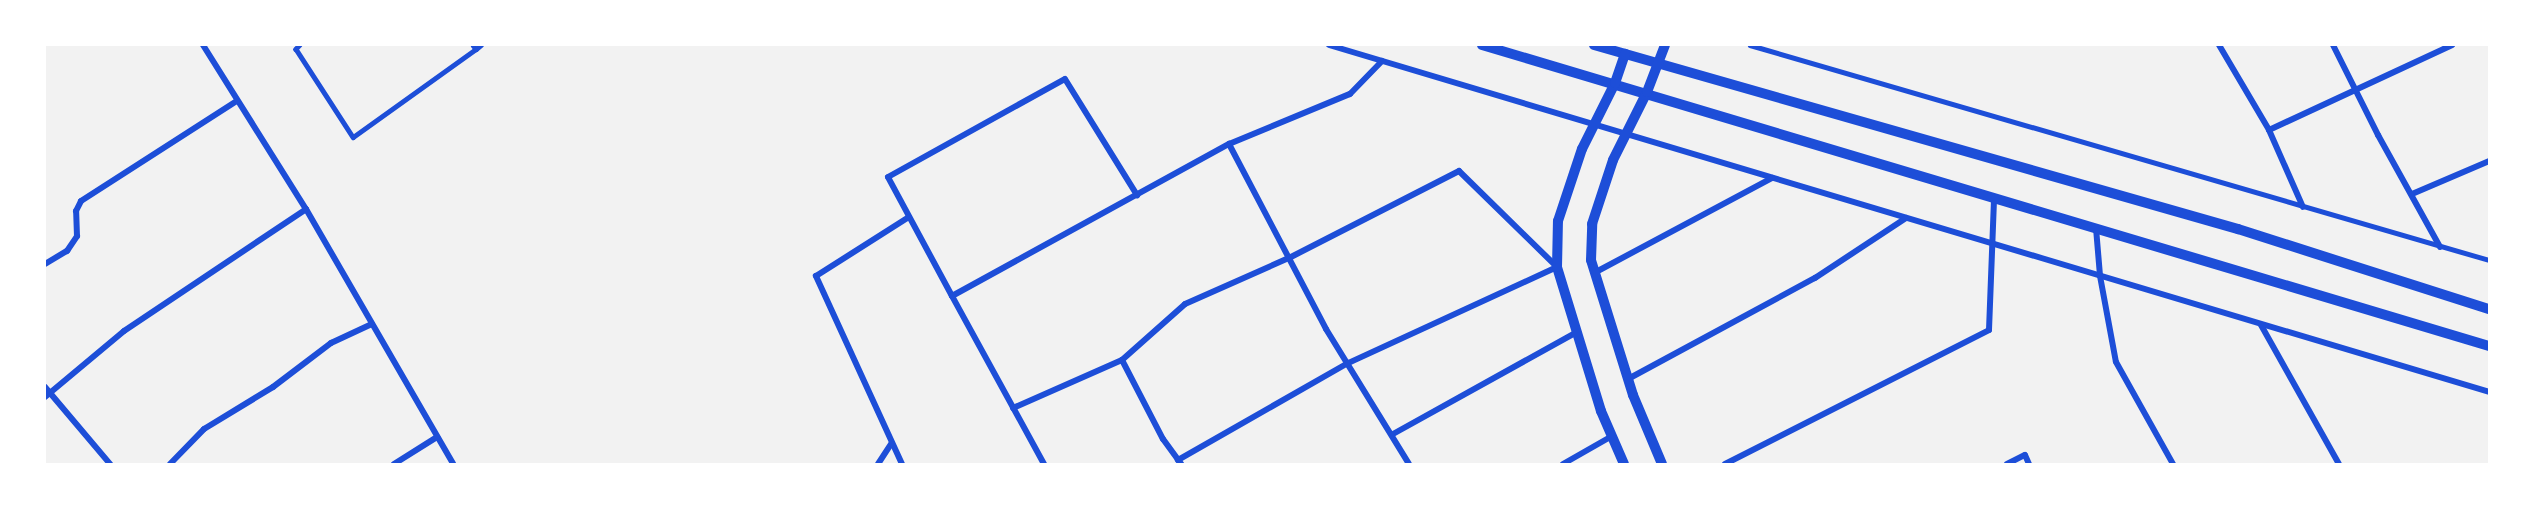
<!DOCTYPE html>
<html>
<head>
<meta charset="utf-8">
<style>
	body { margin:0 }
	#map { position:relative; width:2534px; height:509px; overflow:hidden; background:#f2f2f2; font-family:Montserrat,sans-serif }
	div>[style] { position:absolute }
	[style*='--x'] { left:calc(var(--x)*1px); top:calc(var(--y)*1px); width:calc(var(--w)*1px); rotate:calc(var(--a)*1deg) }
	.service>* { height:4.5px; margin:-2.25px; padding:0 2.25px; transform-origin:2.25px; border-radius:2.25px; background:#1d4ed8 }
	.minor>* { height:6px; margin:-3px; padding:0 3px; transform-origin:3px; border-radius:3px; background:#1d4ed8 }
	.tertiary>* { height:10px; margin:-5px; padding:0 5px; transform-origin:5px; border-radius:5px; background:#1d4ed8 }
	span { translate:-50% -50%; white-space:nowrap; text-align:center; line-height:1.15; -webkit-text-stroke:6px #fff; paint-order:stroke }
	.frame { position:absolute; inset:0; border:46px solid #fff; pointer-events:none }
</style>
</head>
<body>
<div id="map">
	<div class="service">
		<div style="--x:300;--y:45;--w:6;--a:135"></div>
		<div style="--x:296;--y:49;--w:105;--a:57.1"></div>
		<div style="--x:353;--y:137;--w:151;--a:-35.6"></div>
		<div style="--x:473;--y:45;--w:5;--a:53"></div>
		<div style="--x:476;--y:49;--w:6;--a:-39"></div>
		<div style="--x:1750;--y:45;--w:770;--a:16.22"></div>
	</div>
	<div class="minor">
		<div style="--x:203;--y:45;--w:194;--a:57.9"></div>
		<div style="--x:306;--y:209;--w:294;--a:60"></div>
		<div style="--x:1329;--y:45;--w:1211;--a:16.65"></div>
		<div style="--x:2219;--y:45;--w:99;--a:59.5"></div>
		<div style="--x:2269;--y:130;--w:84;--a:66.2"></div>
		<div style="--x:2333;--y:45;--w:101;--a:63.4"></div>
		<div style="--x:2378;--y:135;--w:128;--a:61"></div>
		<div style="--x:2269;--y:130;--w:202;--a:-24.9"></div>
		<div style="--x:1229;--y:144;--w:209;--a:62.3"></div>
		<div style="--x:1326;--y:329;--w:158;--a:58.4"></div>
		<div style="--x:2412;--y:194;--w:84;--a:-23.2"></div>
		<div style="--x:2096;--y:228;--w:48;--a:85.2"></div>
		<div style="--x:2100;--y:276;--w:87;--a:79.5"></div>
		<div style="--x:2116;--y:362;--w:117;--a:60.8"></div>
		<div style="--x:45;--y:264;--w:26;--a:-31"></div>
		<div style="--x:67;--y:251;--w:18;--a:-56"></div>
		<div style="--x:77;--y:236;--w:25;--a:-92"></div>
		<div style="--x:76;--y:211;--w:11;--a:-63"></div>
		<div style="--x:81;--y:201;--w:185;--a:-32.7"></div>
		<div style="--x:1594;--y:273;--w:202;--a:-28.1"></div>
		<div style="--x:952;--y:296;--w:135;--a:-118.3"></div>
		<div style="--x:888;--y:177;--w:202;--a:-29"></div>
		<div style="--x:1065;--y:79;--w:137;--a:58.2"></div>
		<div style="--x:2261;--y:325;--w:159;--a:60.7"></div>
		<div style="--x:1122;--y:360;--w:89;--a:62.6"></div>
		<div style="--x:1163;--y:439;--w:31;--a:54"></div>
		<div style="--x:1628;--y:379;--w:213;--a:-28.4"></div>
		<div style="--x:1815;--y:278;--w:109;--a:-33.4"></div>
		<div style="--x:45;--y:387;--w:101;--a:49.8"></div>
		<div style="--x:45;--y:397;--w:103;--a:-39.9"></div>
		<div style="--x:124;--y:331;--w:219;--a:-33.8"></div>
		<div style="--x:1013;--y:408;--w:119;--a:-23.8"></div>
		<div style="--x:1122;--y:360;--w:84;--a:-41.6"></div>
		<div style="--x:1185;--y:304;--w:114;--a:-23.9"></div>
		<div style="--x:1289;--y:258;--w:191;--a:-27.1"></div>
		<div style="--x:1459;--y:171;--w:137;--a:44.4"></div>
		<div style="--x:1557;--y:267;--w:230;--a:155.3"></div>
		<div style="--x:1348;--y:363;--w:196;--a:150.3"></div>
		<div style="--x:1393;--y:434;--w:208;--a:-29"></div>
		<div style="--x:170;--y:464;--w:49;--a:-45.8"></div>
		<div style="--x:204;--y:429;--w:81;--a:-31.3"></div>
		<div style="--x:273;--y:387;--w:73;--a:-37.2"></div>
		<div style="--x:331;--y:343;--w:45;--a:-24.9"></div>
		<div style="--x:394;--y:464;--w:51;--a:-32.1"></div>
		<div style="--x:878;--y:464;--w:24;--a:-57"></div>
		<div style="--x:902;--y:464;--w:207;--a:-114.6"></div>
		<div style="--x:816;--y:276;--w:110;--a:-32.4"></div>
		<div style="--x:1044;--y:464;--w:192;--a:-118.7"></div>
		<div style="--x:952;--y:296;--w:316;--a:-28.8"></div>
		<div style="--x:1229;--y:144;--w:131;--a:-22.5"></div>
		<div style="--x:1350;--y:94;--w:46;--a:-45.9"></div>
		<div style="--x:1563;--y:464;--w:56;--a:-29.7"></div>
		<div style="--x:1725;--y:464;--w:296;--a:-26.9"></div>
		<div style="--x:1989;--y:330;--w:132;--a:-87.8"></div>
		<div style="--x:2007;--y:464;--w:20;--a:-27"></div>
		<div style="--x:2025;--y:455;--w:10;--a:66"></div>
	</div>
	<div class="tertiary">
		<div style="--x:1482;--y:45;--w:1051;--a:16.64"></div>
		<div style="--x:1594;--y:45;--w:670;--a:15.95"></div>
		<div style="--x:2238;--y:229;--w:263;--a:17.7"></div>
		<div style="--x:1624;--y:464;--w:58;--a:-113.5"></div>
		<div style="--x:1601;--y:411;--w:151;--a:-107"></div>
		<div style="--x:1557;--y:267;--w:46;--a:-88.8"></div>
		<div style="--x:1558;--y:221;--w:76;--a:-71.6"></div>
		<div style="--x:1582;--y:149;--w:74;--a:-63.4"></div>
		<div style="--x:1615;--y:83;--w:31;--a:-71"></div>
		<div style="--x:1662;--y:464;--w:75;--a:-112.8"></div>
		<div style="--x:1633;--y:395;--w:141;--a:-107.3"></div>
		<div style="--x:1591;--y:260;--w:36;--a:-88"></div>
		<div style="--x:1592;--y:224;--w:67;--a:-71.8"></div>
		<div style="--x:1613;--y:160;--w:76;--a:-63.4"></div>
		<div style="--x:1647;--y:92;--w:50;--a:-69"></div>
	</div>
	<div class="frame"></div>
</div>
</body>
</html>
